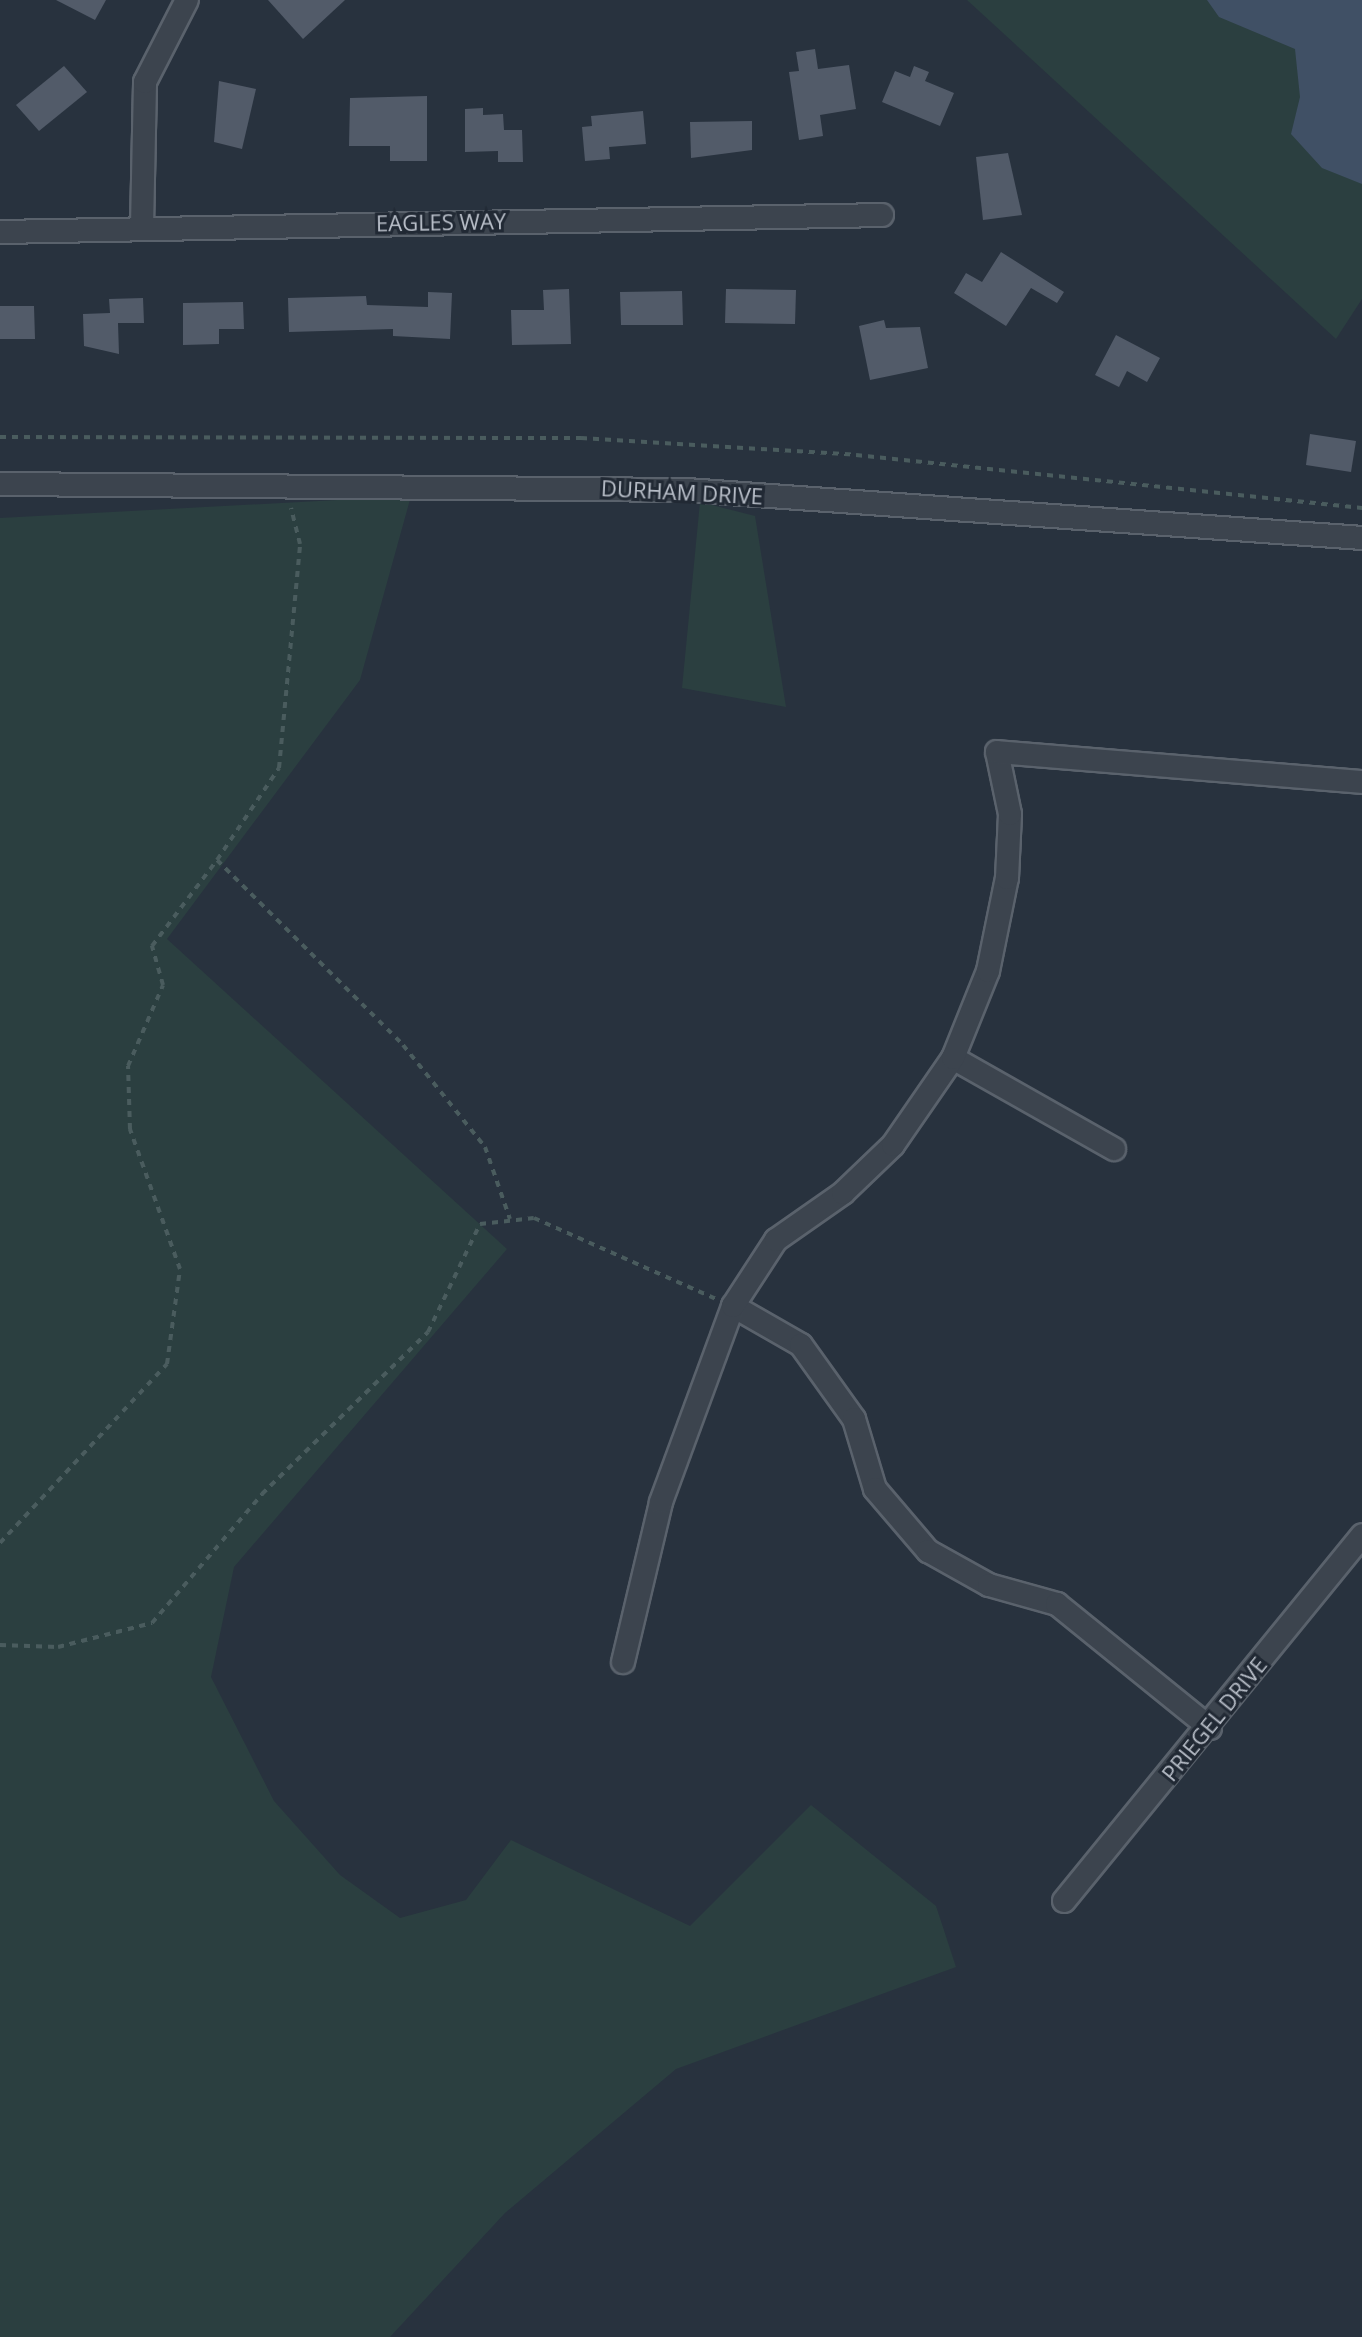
<!DOCTYPE html>
<html>
<head>
<meta charset="utf-8">
<style>
	body { margin:0 }
	#map { position:relative; width:1362px; height:2337px; overflow:hidden; background:#28323e; font-family:"Open Sans",sans-serif }
	div>[style] { position:absolute }
	[style*='--x'] { left:calc(var(--x)*1px); top:calc(var(--y)*1px); width:calc(var(--w)*1px); rotate:calc(var(--a)*1deg) }
	.green>* { inset:0; background:#2b3f40 }
	.water>* { inset:0; background:#405065 }
	.building>* { inset:0; background:#525b69 }
	.path>* { height:4px; margin-top:-2px; transform-origin:0; background:repeating-linear-gradient(90deg,#4a5c5e 0 6px,transparent 0 12px) }
	.roads { filter:drop-shadow(2px 0 #5a626c) drop-shadow(-2px 0 #5a626c) drop-shadow(0 2px #5a626c) drop-shadow(0 -2px #5a626c) }
	.minor>* { height:22px; margin:-11px; padding:0 11px; transform-origin:11px; border-radius:11px; background:#3c444e }
	span { translate:-50% -50%; white-space:nowrap; text-align:center; line-height:1.15; -webkit-text-stroke:6px #212934; paint-order:stroke }
	.street-label { font-size:22px; color:#b9bfc9 }
</style>
</head>
<body>
<div id="map">
	<div class="green">
		<div style="clip-path:polygon(967px 0,1362px 0,1362px 299px,1336px 339px)"></div>
		<div style="clip-path:polygon(411px 496px,360px 680px,167px 939px,507px 1249px,234px 1567px,211px 1677px,274px 1801px,340px 1875px,400px 1918px,466px 1900px,511px 1840px,690px 1926px,811px 1805px,936px 1906px,956px 1967px,676px 2069px,505px 2213px,390px 2337px,0 2337px,0 518px)"></div>
		<div style="clip-path:polygon(700px 502px,755px 516px,786px 707px,682px 688px)"></div>
	</div>
	<div class="water">
		<div style="clip-path:polygon(1207px 0,1362px 0,1362px 184px,1322px 168px,1291px 134px,1300px 97px,1295px 49px,1219px 17px)"></div>
	</div>
	<div class="building">
		<div style="clip-path:polygon(56px 0,106px 0,95px 20px)"></div>
		<div style="clip-path:polygon(268px 0,345px 0,303px 39px)"></div>
		<div style="clip-path:polygon(815px 49px,818px 69px,849px 65px,856px 109px,820px 115px,823px 136px,799px 140px,789px 72px,799px 71px,796px 52px)"></div>
		<div style="clip-path:polygon(64px 66px,87px 92px,39px 131px,16px 105px)"></div>
		<div style="clip-path:polygon(914px 66px,929px 72px,925px 81px,954px 93px,940px 126px,882px 102px,895px 71px,910px 77px)"></div>
		<div style="clip-path:polygon(219px 81px,256px 89px,242px 149px,214px 142px)"></div>
		<div style="clip-path:polygon(427px 96px,427px 161px,390px 161px,390px 146px,349px 146px,350px 98px)"></div>
		<div style="clip-path:polygon(483px 108px,483px 115px,503px 114px,504px 130px,522px 130px,523px 162px,498px 162px,498px 151px,465px 152px,465px 109px)"></div>
		<div style="clip-path:polygon(643px 111px,646px 144px,609px 147px,610px 159px,585px 161px,582px 127px,592px 126px,591px 116px)"></div>
		<div style="clip-path:polygon(752px 121px,752px 150px,691px 158px,690px 122px)"></div>
		<div style="clip-path:polygon(1008px 153px,1022px 215px,983px 220px,976px 157px)"></div>
		<div style="clip-path:polygon(1001px 252px,1064px 292px,1057px 303px,1031px 288px,1006px 326px,954px 293px,966px 273px,982px 282px)"></div>
		<div style="clip-path:polygon(569px 289px,571px 344px,512px 345px,511px 310px,544px 310px,543px 290px)"></div>
		<div style="clip-path:polygon(726px 289px,796px 290px,795px 324px,725px 323px)"></div>
		<div style="clip-path:polygon(682px 291px,683px 325px,621px 325px,620px 292px)"></div>
		<div style="clip-path:polygon(428px 292px,452px 293px,450px 339px,393px 336px,393px 329px,289px 332px,288px 298px,366px 296px,367px 305px,428px 307px)"></div>
		<div style="clip-path:polygon(143px 298px,144px 323px,118px 323px,119px 354px,84px 346px,83px 314px,110px 313px,109px 299px)"></div>
		<div style="clip-path:polygon(243px 302px,244px 329px,219px 329px,219px 344px,183px 345px,183px 303px)"></div>
		<div style="clip-path:polygon(0 306px,34px 306px,35px 339px,0 339px)"></div>
		<div style="clip-path:polygon(884px 320px,886px 328px,920px 327px,928px 368px,870px 380px,859px 326px)"></div>
		<div style="clip-path:polygon(1116px 335px,1160px 358px,1147px 382px,1127px 371px,1119px 387px,1095px 375px)"></div>
		<div style="clip-path:polygon(1310px 434px,1356px 441px,1351px 472px,1306px 465px)"></div>
	</div>
	<div class="path">
		<div style="--x:0;--y:437;--w:581;--a:0.1"></div>
		<div style="--x:581;--y:438;--w:276;--a:3.5"></div>
		<div style="--x:856;--y:455;--w:509;--a:5.98"></div>
		<div style="--x:217;--y:860;--w:111;--a:-56"></div>
		<div style="--x:279;--y:768;--w:225;--a:-84.6"></div>
		<div style="--x:300;--y:544;--w:37;--a:-104"></div>
		<div style="--x:0;--y:1543;--w:245;--a:-47"></div>
		<div style="--x:167;--y:1364;--w:96;--a:-82.2"></div>
		<div style="--x:180;--y:1269;--w:149;--a:-109.7"></div>
		<div style="--x:130;--y:1129;--w:63;--a:-91.8"></div>
		<div style="--x:128;--y:1066;--w:88;--a:-66.6"></div>
		<div style="--x:163;--y:985;--w:41;--a:-105.8"></div>
		<div style="--x:152;--y:946;--w:108;--a:-52.9"></div>
		<div style="--x:217;--y:860;--w:262;--a:44.8"></div>
		<div style="--x:403;--y:1045;--w:131;--a:51.2"></div>
		<div style="--x:485;--y:1147;--w:76;--a:70.9"></div>
		<div style="--x:0;--y:1645;--w:58;--a:2"></div>
		<div style="--x:58;--y:1647;--w:97;--a:-14.3"></div>
		<div style="--x:152;--y:1623;--w:170;--a:-49.5"></div>
		<div style="--x:262;--y:1494;--w:232;--a:-44.3"></div>
		<div style="--x:428;--y:1332;--w:120;--a:-64.3"></div>
		<div style="--x:480;--y:1224;--w:54;--a:-6.3"></div>
		<div style="--x:534;--y:1218;--w:199;--a:24"></div>
	</div>
	<div class="roads">
		<div class="minor">
			<div style="--x:142;--y:227;--w:145;--a:-88.8"></div>
			<div style="--x:145;--y:82;--w:92;--a:-62.9"></div>
			<div style="--x:0;--y:232;--w:882;--a:-1.1"></div>
			<div style="--x:0;--y:484;--w:686;--a:0.5"></div>
			<div style="--x:686;--y:490;--w:678;--a:4.06"></div>
			<div style="--x:953;--y:1058;--w:185;--a:29.5"></div>
			<div style="--x:733;--y:1306;--w:78;--a:29.8"></div>
			<div style="--x:801;--y:1345;--w:91;--a:54.4"></div>
			<div style="--x:854;--y:1419;--w:73;--a:73.3"></div>
			<div style="--x:875;--y:1489;--w:82;--a:49.5"></div>
			<div style="--x:928;--y:1551;--w:70;--a:29.1"></div>
			<div style="--x:989;--y:1585;--w:71;--a:15.6"></div>
			<div style="--x:1057;--y:1604;--w:197;--a:39"></div>
			<div style="--x:623;--y:1662;--w:164;--a:-76.6"></div>
			<div style="--x:661;--y:1502;--w:209;--a:-69.8"></div>
			<div style="--x:733;--y:1306;--w:79;--a:-56.9"></div>
			<div style="--x:776;--y:1240;--w:82;--a:-35"></div>
			<div style="--x:843;--y:1193;--w:69;--a:-43.8"></div>
			<div style="--x:893;--y:1145;--w:106;--a:-55.4"></div>
			<div style="--x:953;--y:1058;--w:94;--a:-68.1"></div>
			<div style="--x:988;--y:971;--w:95;--a:-78.5"></div>
			<div style="--x:1007;--y:878;--w:64;--a:-87.3"></div>
			<div style="--x:1010;--y:814;--w:63;--a:-101.8"></div>
			<div style="--x:997;--y:752;--w:366;--a:4.7"></div>
			<div style="--x:1064;--y:1901;--w:472;--a:-50.8"></div>
		</div>
	</div>
	<div class="street-label">
		<span style="left:441px;top:222px;rotate:-1deg">EAGLES WAY</span>
		<span style="left:682px;top:492px;rotate:3deg">DURHAM DRIVE</span>
		<span style="left:1214px;top:1719px;rotate:-51deg">PRIEGEL DRIVE</span>
	</div>
</div>
</body>
</html>
